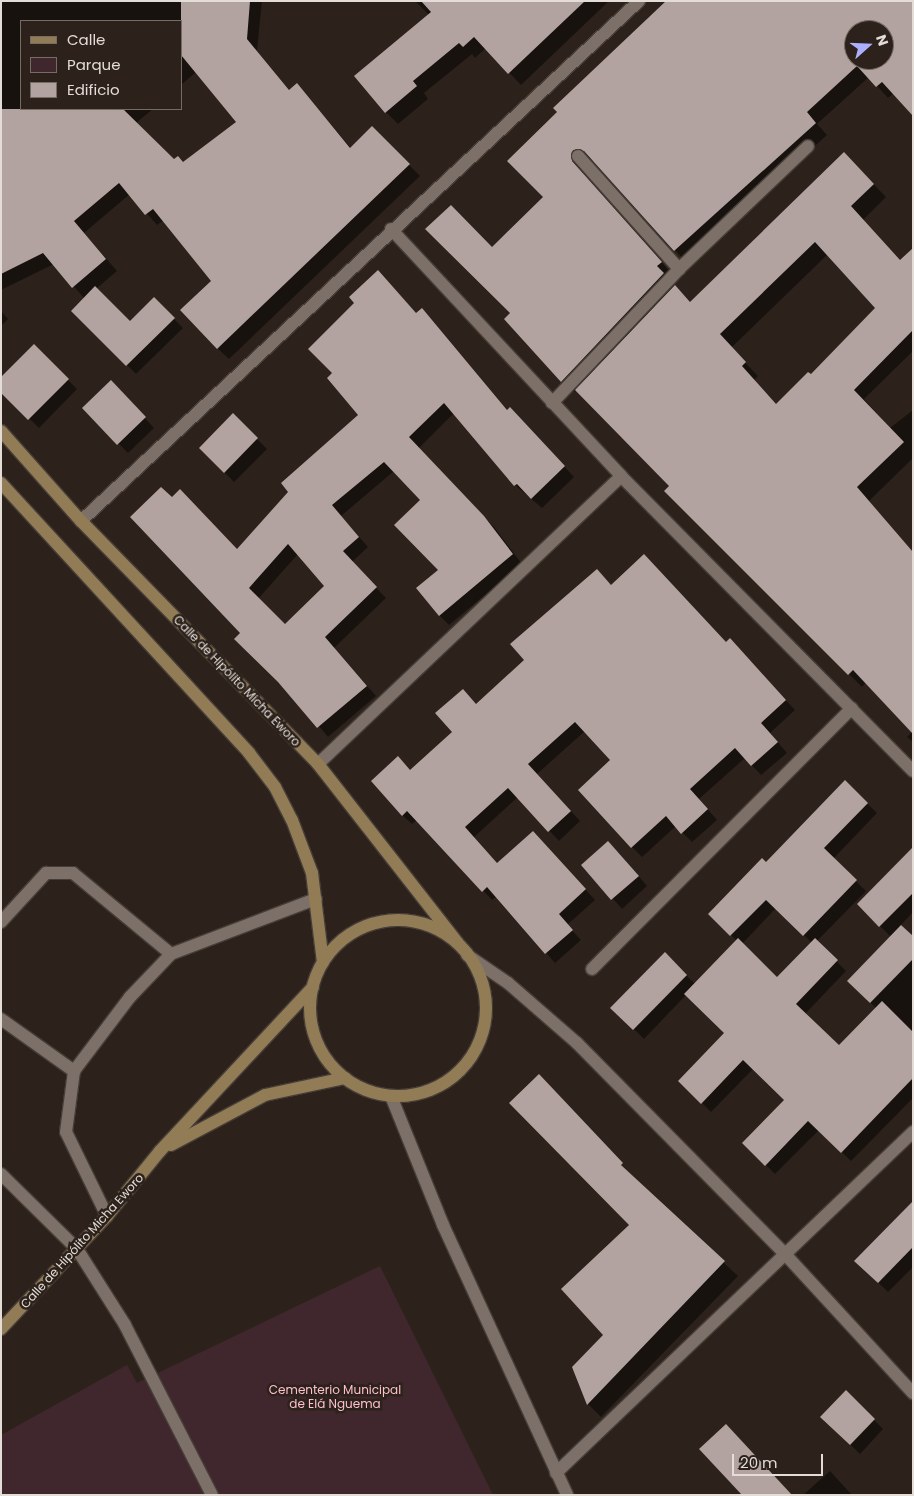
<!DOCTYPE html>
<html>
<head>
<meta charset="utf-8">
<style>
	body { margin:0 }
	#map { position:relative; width:914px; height:1496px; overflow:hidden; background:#2c221b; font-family:Poppins,sans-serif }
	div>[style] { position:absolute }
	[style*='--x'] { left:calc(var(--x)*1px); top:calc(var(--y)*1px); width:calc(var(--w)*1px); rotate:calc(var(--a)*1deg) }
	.green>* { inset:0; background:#40262d }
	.shadow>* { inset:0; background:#0007 }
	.building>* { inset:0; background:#b3a3a0 }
	.roads { filter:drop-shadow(1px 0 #463d38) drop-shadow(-1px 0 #463d38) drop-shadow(0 1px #463d38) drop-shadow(0 -1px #463d38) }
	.service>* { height:12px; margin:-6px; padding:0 6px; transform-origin:6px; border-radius:6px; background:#7c7068 }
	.minor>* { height:12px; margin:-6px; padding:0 6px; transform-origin:6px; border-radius:6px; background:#7c7068 }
	.tertiary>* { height:12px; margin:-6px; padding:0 6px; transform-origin:6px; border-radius:6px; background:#7c7068 }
	.secondary>* { height:12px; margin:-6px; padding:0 6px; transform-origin:6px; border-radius:6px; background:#927c56 }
	.secondary>.ring { margin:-6px; padding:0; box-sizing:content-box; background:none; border:12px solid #927c56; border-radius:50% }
	span { translate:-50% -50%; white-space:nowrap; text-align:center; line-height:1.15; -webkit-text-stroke:5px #2c221b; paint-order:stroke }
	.street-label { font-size:12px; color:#e3dcd7 }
	.park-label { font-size:12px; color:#febfce }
	.frame { position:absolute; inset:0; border:2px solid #e3dcd7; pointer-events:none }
	.legend { position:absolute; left:20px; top:20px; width:162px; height:90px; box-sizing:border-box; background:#2c221b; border:1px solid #756c66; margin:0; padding:6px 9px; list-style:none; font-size:15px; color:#e3dcd7 }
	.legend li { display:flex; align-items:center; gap:10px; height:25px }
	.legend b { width:25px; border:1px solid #756c66 }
	.north { position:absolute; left:844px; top:20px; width:50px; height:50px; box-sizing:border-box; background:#2c221b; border:1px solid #756c66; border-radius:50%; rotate:70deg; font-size:14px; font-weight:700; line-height:20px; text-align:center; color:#e3dcd7 }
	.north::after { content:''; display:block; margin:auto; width:18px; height:22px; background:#acaffb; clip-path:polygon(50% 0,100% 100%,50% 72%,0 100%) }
	.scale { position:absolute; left:732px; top:1454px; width:91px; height:22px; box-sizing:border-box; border:2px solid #e3dcd7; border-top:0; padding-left:6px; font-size:15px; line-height:18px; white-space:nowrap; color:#e3dcd7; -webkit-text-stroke:4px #2c221b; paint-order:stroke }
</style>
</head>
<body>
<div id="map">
	<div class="green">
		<div style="clip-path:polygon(380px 1266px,493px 1495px,1px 1495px,1px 1435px,127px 1365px,137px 1383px)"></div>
	</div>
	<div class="shadow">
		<div style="clip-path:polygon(evenodd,1px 1px,262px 1px,257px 51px,290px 91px,297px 84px,351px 148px,372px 127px,420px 176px,229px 359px,217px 348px,212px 282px,164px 220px,157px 225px,130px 194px,84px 233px,117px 271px,96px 289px,130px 322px,154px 299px,183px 328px,136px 374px,73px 311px,85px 299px,54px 264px,1px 290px,1px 1px,21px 21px,181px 21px,181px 85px,196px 72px,238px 123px,183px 163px,174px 161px,136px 123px,153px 109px,21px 109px,21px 21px)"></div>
		<div style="clip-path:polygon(415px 1px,609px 1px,521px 85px,486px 48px,475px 58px,472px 54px,424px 93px,428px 99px,398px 124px,386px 112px,429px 15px)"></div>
		<div style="clip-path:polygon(evenodd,913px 1px,894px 93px,888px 98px,869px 77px,817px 124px,827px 135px,686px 262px,596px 162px,584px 161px,583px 174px,672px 274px,668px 278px,691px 303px,857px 167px,886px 197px,863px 220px,900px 261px,913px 250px,913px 351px,864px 399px,890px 428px,913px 410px,913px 458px,869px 501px,913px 552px,913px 742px,907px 737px,912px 732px,866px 682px,862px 687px,666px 491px,671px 486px,576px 390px,574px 392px,562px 381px,512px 313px,492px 248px,545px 197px,509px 161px,913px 1px,854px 30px,884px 30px,884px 60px,854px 60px,854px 30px,913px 1px,828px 254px,876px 308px,811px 376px,776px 405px,754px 380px,758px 376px,731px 348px,828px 254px)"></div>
		<div style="clip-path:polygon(1px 311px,8px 319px,1px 326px)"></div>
		<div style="clip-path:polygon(evenodd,417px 314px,432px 320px,508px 411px,520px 419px,574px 477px,542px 508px,515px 485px,454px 413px,419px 448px,494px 527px,522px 564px,449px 625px,439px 615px,440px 570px,422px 500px,394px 471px,341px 516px,368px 547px,352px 562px,386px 598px,334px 648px,376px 696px,328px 737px,242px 633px,237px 550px,360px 415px,417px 314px,298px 554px,326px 586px,285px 625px,258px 599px,298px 554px)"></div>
		<div style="clip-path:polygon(34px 346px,77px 389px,39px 428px,1px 391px)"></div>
		<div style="clip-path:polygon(121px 392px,154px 428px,128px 453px,84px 408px)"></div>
		<div style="clip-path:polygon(233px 415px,267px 449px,234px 482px,201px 448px)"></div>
		<div style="clip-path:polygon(611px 586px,739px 650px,795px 710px,770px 733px,787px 753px,761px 775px,745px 758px,699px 799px,717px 820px,692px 842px,676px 826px,642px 857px,632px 847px,579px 790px,612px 760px,585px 731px,537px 774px,580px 821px,559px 841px,518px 797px,473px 838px,497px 864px,542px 842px,595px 900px,567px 925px,581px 940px,555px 963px,497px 896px,492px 900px,417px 820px,412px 824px,402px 815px,410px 771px,454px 732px,476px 705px)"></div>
		<div style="clip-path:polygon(evenodd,845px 782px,877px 813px,833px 859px,866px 891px,817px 941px,846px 971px,805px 1014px,839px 1047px,876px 1008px,848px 981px,891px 937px,858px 904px,913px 853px,913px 912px,900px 926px,913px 938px,913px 1098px,851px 1161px,819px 1130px,775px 1174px,744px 1143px,786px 1100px,753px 1069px,711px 1112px,680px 1081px,726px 1033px,686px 995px,644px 1039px,612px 1008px,665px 954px,695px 984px,737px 941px,710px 914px,766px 864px,845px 782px,776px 908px,812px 943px,777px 979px,742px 944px,776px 908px)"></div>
		<div style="clip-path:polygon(618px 852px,647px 886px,622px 909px,583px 865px)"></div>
		<div style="clip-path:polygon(552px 1089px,634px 1179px,738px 1276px,601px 1417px,588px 1404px,631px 1225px)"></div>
		<div style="clip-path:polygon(913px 1201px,913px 1267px,888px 1292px,856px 1261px)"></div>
		<div style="clip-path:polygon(846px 1392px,883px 1429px,860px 1454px,822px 1417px)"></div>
		<div style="clip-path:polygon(830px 1471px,852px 1495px,803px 1495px)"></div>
	</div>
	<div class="building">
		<div style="clip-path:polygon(181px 1px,250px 1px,247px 39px,289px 90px,297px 83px,350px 148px,372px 126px,410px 164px,217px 349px,180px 310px,211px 281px,153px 209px,145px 215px,119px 183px,74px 221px,106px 259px,72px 288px,43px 253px,1px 274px,1px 109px,123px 109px,174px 159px,178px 156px,183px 162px,236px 122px,181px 55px)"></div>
		<div style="clip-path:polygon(421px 1px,585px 1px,508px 74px,474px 37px,463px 47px,459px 43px,413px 81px,417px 86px,385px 113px,354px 76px,431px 12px)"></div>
		<div style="clip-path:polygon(evenodd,666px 1px,913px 1px,913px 116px,882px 82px,876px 87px,857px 66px,807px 112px,816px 123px,674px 251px,584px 151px,573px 150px,572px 161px,662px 262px,657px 266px,664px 273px,561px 382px,504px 319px,510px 313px,425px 229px,451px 205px,492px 247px,543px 197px,507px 161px,557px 112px,553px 108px,666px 1px,854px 30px,884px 30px,884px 60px,854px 60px,854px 30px)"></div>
		<div style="clip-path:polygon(evenodd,844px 152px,874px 184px,851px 206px,900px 260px,913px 248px,913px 330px,854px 390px,904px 442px,857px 487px,913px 552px,913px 734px,853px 670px,848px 675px,664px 491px,669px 486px,575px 390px,675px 285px,690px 302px,844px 152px,815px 242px,875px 308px,811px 374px,808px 372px,776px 404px,742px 366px,746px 362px,720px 334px,815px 242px)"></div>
		<div style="clip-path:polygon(evenodd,378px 270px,416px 313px,422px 308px,507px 410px,510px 407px,565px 466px,531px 499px,517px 484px,514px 486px,444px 403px,409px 437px,484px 516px,513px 554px,439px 616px,416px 588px,438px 570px,394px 525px,420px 500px,384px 462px,332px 505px,359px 537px,343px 551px,377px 587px,325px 637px,367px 686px,317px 728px,278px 682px,234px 639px,240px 633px,130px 517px,161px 487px,172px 497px,180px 489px,237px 549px,288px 492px,281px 483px,358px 415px,327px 378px,332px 373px,308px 349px,354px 303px,349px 297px,378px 270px,288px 544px,324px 586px,285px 624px,249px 588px,288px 544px)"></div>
		<div style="clip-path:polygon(95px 286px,130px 321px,154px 297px,175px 318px,126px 366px,71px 311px)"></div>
		<div style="clip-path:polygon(34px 344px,69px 379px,28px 420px,1px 393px,1px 377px)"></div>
		<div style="clip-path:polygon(111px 380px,146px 417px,117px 445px,82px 408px)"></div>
		<div style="clip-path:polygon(233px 413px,258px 438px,224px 473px,199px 448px)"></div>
		<div style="clip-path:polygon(644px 554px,726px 642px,730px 638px,786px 700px,761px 723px,778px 742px,751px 766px,735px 748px,690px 789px,708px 809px,681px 834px,666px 816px,631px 848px,578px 790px,610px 760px,575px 722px,528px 764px,571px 811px,548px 832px,508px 788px,465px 827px,497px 863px,533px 831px,586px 889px,559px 914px,573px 930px,545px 954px,487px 887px,482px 892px,407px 811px,402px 816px,371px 781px,398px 756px,410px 770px,452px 732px,435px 713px,463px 689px,476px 704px,524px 660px,510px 644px,597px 569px,611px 585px)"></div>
		<div style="clip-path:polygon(845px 780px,868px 803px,824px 848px,857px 880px,803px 936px,766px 900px,730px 936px,708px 914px,762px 858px,766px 862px)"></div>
		<div style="clip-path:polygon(608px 841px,639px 876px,611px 900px,581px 865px)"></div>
		<div style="clip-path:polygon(913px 847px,913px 893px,879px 927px,857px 904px)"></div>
		<div style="clip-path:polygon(901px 925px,913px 936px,913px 959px,870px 1003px,847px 981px)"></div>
		<div style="clip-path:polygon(738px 938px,777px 977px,815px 938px,838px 960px,796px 1004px,839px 1045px,882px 1001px,913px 1032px,913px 1078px,841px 1153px,808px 1121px,765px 1166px,742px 1143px,784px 1100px,743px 1060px,701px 1104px,678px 1081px,724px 1033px,684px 994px)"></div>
		<div style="clip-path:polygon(665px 952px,687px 975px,633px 1030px,610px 1008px)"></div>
		<div style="clip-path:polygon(539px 1074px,623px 1163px,621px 1165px,725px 1261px,587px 1405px,572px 1367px,603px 1335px,561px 1289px,629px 1225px,509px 1103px)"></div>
		<div style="clip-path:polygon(913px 1201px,913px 1247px,878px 1283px,854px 1261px)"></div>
		<div style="clip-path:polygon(846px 1390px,875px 1419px,850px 1445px,820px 1417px)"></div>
		<div style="clip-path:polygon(726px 1424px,792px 1495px,742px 1495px,699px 1449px)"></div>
	</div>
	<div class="roads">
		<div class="service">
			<div style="--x:578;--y:156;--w:152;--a:48.2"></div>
			<div style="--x:552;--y:403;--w:185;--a:-46.5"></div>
			<div style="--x:679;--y:269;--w:178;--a:-43.6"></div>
			<div style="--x:1;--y:922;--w:67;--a:-47.4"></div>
			<div style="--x:46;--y:873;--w:27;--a:0"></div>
			<div style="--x:73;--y:873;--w:127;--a:39.6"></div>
			<div style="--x:1;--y:1019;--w:90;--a:35.5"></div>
			<div style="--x:107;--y:1216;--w:93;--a:-116"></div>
			<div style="--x:66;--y:1132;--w:62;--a:-82.5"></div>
			<div style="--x:74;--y:1071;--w:93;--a:-52.9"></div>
			<div style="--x:130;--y:997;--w:59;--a:-46.4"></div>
			<div style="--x:171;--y:954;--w:155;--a:-20.8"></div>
			<div style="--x:77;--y:1249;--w:90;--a:57.7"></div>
			<div style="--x:125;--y:1325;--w:191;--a:62.9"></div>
		</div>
		<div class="minor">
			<div style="--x:391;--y:229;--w:338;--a:47"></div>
			<div style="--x:621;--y:476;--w:415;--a:45.3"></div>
			<div style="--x:81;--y:521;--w:763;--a:-42.98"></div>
			<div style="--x:318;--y:764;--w:418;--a:-43.5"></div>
			<div style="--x:592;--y:969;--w:368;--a:-45.1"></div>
			<div style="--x:391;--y:1096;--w:139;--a:68"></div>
			<div style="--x:443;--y:1225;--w:297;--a:65.3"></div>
			<div style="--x:1;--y:1174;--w:107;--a:44.6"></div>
			<div style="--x:556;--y:1473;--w:494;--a:-43.7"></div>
		</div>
		<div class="tertiary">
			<div style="--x:467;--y:955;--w:50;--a:34.3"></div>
			<div style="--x:508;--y:983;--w:91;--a:41"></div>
			<div style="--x:577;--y:1043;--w:296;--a:45.4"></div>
			<div style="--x:785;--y:1254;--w:189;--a:47.4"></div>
		</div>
		<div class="secondary">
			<div style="--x:1;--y:431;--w:120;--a:48.4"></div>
			<div style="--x:81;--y:521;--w:339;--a:45.7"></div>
			<div style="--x:318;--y:764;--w:227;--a:52"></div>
			<div style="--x:1;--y:483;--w:367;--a:47.4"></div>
			<div style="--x:249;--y:753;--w:43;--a:52.6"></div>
			<div style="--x:275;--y:787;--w:37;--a:63"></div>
			<div style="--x:292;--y:820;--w:57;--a:69.3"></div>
			<div style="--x:312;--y:873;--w:90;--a:83"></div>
			<div class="ring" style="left:310px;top:920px;width:164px;height:164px"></div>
			<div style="--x:171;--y:1145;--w:106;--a:-28"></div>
			<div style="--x:265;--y:1095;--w:82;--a:-12"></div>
			<div style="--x:1;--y:1329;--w:155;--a:-46.8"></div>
			<div style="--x:107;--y:1216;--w:84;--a:-50.8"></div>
			<div style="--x:160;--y:1151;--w:224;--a:-47"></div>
		</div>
	</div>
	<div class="street-label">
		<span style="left:237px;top:681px;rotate:46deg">Calle de Hipólito Micha Eworo</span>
		<span style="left:82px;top:1241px;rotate:-48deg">Calle de Hipólito Micha Eworo</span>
	</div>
	<div class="park-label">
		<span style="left:335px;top:1397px">Cementerio Municipal<br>de Elá Nguema</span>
	</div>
	<div class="frame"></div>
	<ul class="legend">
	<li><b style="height:6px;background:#927c56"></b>Calle</li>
	<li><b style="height:14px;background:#40262d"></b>Parque</li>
	<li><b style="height:14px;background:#b3a3a0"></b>Edificio</li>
	</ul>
	<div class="north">N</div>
	<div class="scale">20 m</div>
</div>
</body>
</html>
